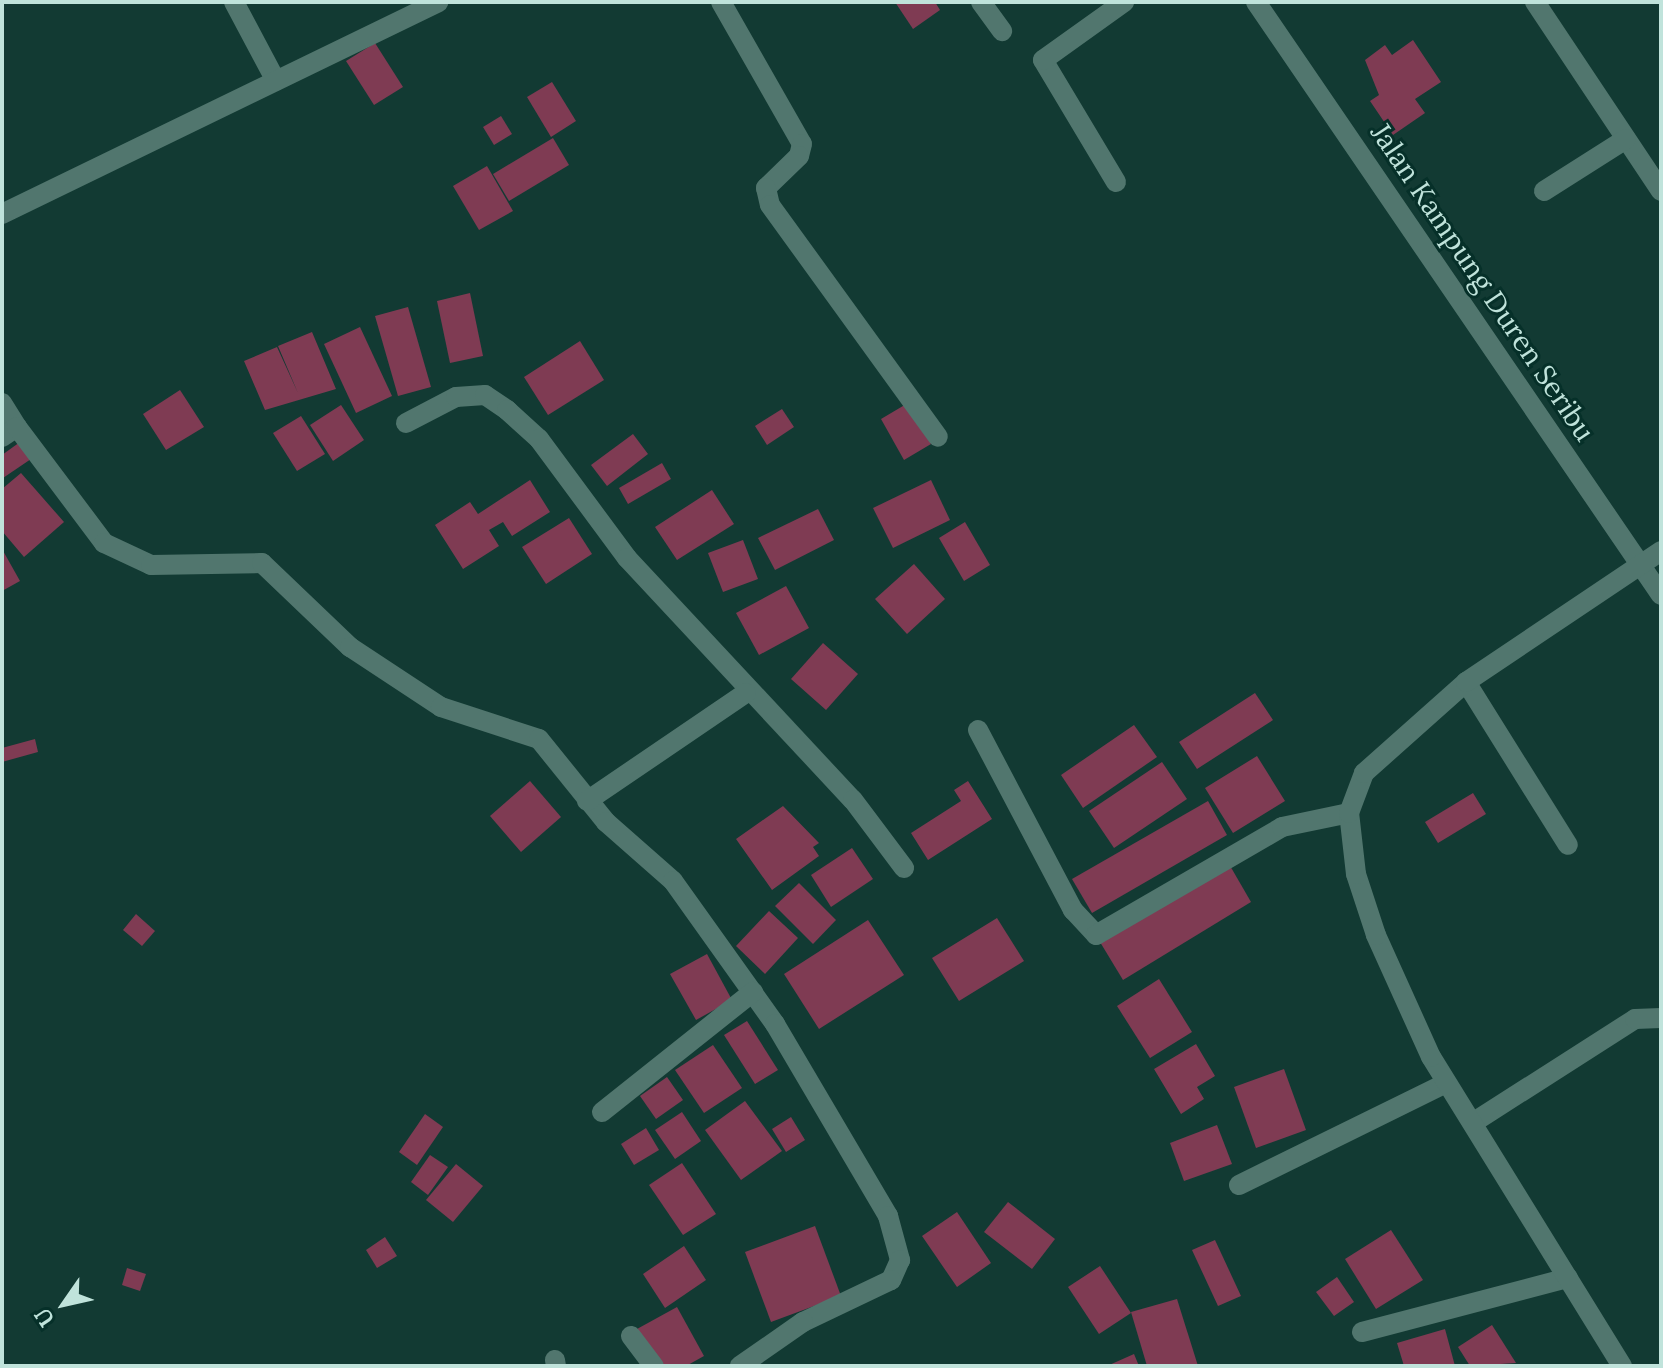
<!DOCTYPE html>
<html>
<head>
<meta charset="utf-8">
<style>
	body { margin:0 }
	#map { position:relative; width:1663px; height:1368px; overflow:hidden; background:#123a33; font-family:Lora,serif }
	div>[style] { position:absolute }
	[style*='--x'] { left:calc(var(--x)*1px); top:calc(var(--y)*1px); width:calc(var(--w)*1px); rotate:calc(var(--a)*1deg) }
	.building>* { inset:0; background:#7f3b53 }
	.minor>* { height:20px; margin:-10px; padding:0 10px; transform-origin:10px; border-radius:10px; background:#51766e }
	span { translate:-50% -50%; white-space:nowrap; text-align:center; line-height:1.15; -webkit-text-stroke:6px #063029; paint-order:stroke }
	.street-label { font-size:28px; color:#c0e3db }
	.frame { position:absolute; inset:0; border:4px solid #c0e3db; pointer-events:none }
	.north { position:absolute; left:24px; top:1264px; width:80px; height:80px; -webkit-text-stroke:6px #063029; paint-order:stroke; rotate:236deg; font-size:22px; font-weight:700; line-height:32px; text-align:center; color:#c0e3db }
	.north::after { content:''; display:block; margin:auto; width:28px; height:36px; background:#c0e3db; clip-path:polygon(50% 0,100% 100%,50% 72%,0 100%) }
</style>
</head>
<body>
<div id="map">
	<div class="building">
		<div style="clip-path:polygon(895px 2px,935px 2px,940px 10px,913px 29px)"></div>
		<div style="clip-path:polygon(1413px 40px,1441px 82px,1415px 99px,1425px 113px,1393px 135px,1370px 101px,1379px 95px,1365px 60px,1385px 45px,1392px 55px)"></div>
		<div style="clip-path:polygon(375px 43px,403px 87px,374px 105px,346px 61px)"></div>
		<div style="clip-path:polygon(552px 82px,576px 121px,551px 137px,527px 97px)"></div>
		<div style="clip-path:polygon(501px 116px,512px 134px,494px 145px,483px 127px)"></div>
		<div style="clip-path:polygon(553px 138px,569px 165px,509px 201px,493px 174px)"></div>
		<div style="clip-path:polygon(487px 166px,513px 211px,479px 230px,453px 186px)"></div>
		<div style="clip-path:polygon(470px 293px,483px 356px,450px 363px,437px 301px)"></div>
		<div style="clip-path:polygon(408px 307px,431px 387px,398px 396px,375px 316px)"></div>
		<div style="clip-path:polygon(360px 327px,392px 396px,356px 413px,324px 344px)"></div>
		<div style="clip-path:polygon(312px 332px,336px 389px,265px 410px,244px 361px,277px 347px,298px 393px,278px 346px)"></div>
		<div style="clip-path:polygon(580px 341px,604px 380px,548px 415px,524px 377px)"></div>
		<div style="clip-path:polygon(180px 390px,204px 427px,166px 450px,143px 414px)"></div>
		<div style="clip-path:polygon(908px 403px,931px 444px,904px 460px,881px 419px)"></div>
		<div style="clip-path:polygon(341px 405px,364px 440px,333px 461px,310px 425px)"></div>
		<div style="clip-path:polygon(782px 409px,794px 427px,767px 445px,755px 426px)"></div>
		<div style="clip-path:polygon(301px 416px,325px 454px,297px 471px,273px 433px)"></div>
		<div style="clip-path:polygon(633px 434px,648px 454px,607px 486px,591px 465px)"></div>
		<div style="clip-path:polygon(20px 442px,31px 459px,3px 478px,2px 455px)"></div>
		<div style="clip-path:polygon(662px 463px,671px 479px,628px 504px,619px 488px)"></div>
		<div style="clip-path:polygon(21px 473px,64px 522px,24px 557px,2px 531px,2px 489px)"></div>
		<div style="clip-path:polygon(530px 480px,550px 512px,512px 536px,503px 522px,489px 530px,499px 546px,463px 569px,435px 525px,470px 502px,478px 514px)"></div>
		<div style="clip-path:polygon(931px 480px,950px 520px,893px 548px,873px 508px)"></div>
		<div style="clip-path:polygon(712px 490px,734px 524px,677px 560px,655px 527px)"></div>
		<div style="clip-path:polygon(818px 509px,834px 540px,775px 570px,758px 538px)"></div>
		<div style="clip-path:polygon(569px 518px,592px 554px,546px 584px,522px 547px)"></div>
		<div style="clip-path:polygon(965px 522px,990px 565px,964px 581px,939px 538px)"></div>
		<div style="clip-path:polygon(743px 540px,758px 579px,723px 592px,708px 553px)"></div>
		<div style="clip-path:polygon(2px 549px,20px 581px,2px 591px)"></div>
		<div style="clip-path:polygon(914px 564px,945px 599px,907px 634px,875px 599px)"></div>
		<div style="clip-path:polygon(786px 586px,809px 628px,759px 655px,736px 613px)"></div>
		<div style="clip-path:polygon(823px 643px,858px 674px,826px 710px,791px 679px)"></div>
		<div style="clip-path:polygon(1255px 693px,1273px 720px,1197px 769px,1179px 742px)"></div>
		<div style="clip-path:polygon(1134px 725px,1157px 757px,1083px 808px,1061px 775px)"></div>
		<div style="clip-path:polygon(35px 739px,38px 752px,2px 762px,2px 748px)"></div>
		<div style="clip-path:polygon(1257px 756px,1285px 801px,1233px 833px,1205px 788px)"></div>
		<div style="clip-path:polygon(1162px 762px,1187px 799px,1114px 848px,1089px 811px)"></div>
		<div style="clip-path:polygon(530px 781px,561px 817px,521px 852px,490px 816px)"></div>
		<div style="clip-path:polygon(968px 781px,992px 819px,928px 860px,911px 833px,961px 801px,954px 790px)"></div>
		<div style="clip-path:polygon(1473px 793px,1486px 814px,1438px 843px,1425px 822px)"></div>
		<div style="clip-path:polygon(1208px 801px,1227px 835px,1092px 913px,1072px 879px)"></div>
		<div style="clip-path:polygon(783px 806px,819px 843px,813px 847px,819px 856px,772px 890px,736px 839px)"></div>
		<div style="clip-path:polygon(852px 848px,873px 879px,831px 907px,811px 875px)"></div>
		<div style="clip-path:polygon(1229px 864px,1251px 902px,1123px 980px,1100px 942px)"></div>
		<div style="clip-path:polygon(799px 883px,836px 920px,813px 944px,775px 906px)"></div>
		<div style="clip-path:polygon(769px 911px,798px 938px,765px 974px,736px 946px)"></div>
		<div style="clip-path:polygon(136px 914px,155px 931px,142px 946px,123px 930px)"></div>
		<div style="clip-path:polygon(997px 918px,1024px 961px,959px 1001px,932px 958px)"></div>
		<div style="clip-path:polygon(868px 920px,904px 975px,819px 1029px,784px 974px)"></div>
		<div style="clip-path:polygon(707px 954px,732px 1000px,696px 1020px,670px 974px)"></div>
		<div style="clip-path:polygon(1159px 979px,1192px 1032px,1150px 1058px,1117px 1006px)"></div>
		<div style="clip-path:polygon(747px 1021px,778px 1070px,755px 1084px,724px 1035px)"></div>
		<div style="clip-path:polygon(1196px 1044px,1215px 1076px,1197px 1087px,1204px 1099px,1181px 1114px,1154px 1069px)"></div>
		<div style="clip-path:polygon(713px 1045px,742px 1088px,704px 1113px,675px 1070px)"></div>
		<div style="clip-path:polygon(1284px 1069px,1306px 1130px,1256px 1148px,1234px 1087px)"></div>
		<div style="clip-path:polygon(667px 1077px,683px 1100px,656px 1119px,640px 1096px)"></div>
		<div style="clip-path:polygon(745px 1101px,782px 1151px,741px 1180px,705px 1130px)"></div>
		<div style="clip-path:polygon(682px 1112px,701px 1141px,675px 1159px,655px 1130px)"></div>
		<div style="clip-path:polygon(425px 1114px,443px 1127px,417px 1165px,399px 1152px)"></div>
		<div style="clip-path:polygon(791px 1117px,805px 1140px,786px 1152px,772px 1129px)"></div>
		<div style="clip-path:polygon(1217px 1125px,1232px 1164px,1184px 1181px,1170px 1143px)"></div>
		<div style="clip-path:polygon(646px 1128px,659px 1150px,634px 1165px,621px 1144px)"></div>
		<div style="clip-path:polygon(430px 1155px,448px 1167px,428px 1195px,411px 1182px)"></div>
		<div style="clip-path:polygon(682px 1163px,716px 1214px,683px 1235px,649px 1185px)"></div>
		<div style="clip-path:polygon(456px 1164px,483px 1186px,453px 1222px,426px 1200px)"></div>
		<div style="clip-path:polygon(1008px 1202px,1055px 1239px,1032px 1269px,984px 1232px)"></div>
		<div style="clip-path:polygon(957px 1212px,991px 1263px,957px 1287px,922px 1236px)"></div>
		<div style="clip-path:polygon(815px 1226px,841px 1296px,771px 1322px,745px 1252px)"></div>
		<div style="clip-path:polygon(1391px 1230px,1423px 1280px,1376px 1309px,1345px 1259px)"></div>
		<div style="clip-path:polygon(385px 1237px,397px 1256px,377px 1268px,366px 1250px)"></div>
		<div style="clip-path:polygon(1215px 1240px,1241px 1296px,1218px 1306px,1192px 1250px)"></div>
		<div style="clip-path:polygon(684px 1246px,706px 1280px,665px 1308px,643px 1274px)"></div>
		<div style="clip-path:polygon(1100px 1266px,1131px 1313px,1099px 1334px,1068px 1287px)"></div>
		<div style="clip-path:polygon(127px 1268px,146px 1274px,140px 1291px,122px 1285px)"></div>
		<div style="clip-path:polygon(1337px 1277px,1354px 1302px,1334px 1316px,1316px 1292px)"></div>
		<div style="clip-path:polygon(1177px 1299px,1198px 1366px,1147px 1366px,1131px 1312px)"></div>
		<div style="clip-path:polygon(677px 1307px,704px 1356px,686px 1366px,658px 1366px,637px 1329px)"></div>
		<div style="clip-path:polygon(1492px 1325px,1516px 1363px,1470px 1366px,1458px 1347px)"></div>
		<div style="clip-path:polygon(1445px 1329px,1455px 1366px,1404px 1366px,1397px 1343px)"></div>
		<div style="clip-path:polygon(1134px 1354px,1139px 1366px,1107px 1366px)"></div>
	</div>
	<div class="minor">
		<div style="--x:234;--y:2;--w:89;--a:62"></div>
		<div style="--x:721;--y:2;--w:163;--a:60.3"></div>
		<div style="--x:802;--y:144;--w:12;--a:104"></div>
		<div style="--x:799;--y:156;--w:46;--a:135.9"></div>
		<div style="--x:766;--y:188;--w:17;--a:77"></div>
		<div style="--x:770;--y:205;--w:286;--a:54.1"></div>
		<div style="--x:981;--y:2;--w:36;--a:54"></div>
		<div style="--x:1256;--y:2;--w:718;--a:55.67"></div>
		<div style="--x:1535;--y:2;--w:227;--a:56.3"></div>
		<div style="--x:1116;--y:182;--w:142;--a:-120.9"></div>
		<div style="--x:1043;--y:60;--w:100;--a:-35.6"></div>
		<div style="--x:1544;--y:191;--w:97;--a:-32.4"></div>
		<div style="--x:2;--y:214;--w:485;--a:-25.9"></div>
		<div style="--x:2;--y:403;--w:28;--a:58"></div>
		<div style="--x:17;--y:427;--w:18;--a:146"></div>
		<div style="--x:406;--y:423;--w:56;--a:-27.5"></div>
		<div style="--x:456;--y:397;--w:29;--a:-4"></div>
		<div style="--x:485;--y:395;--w:27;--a:34"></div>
		<div style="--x:507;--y:410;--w:43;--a:42.2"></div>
		<div style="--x:539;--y:439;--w:148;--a:53.5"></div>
		<div style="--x:627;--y:558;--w:331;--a:47"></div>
		<div style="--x:853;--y:800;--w:85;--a:53.1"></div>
		<div style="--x:17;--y:427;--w:145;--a:53.1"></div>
		<div style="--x:104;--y:543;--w:52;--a:25.1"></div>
		<div style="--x:151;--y:565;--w:111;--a:-1"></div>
		<div style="--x:262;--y:563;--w:122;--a:43.7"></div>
		<div style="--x:350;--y:647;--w:109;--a:33.4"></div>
		<div style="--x:441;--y:707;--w:103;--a:18.1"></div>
		<div style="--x:539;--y:739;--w:107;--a:51.1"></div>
		<div style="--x:606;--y:822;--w:89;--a:41.4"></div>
		<div style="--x:673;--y:881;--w:176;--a:54.5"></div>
		<div style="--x:775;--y:1024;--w:223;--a:59.5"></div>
		<div style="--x:888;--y:1216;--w:46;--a:74.7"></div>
		<div style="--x:900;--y:1260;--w:22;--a:114"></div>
		<div style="--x:891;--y:1280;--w:98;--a:154.5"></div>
		<div style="--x:803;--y:1322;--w:77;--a:145.1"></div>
		<div style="--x:1466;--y:682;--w:192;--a:58"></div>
		<div style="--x:978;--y:730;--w:204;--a:62.2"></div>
		<div style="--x:1073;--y:910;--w:34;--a:47"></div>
		<div style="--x:1096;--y:935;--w:215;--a:-30.1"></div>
		<div style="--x:1282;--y:827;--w:68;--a:-11.8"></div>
		<div style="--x:587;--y:801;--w:192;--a:-34.2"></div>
		<div style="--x:602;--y:1112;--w:193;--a:-38.5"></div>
		<div style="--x:1474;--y:1122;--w:191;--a:-32.6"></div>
		<div style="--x:1635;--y:1019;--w:26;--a:-2"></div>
		<div style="--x:1239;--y:1185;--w:229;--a:-26.2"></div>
		<div style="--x:1362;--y:1332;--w:213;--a:-14.7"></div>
		<div style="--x:631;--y:1336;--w:38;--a:53"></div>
		<div style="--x:555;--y:1360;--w:6;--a:81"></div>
		<div style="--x:1622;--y:1366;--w:363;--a:-121.7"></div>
		<div style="--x:1431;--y:1057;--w:134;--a:-114.3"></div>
		<div style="--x:1376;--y:935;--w:64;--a:-108.2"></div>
		<div style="--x:1356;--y:874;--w:61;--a:-96.5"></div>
		<div style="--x:1349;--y:813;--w:43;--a:-69.4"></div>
		<div style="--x:1364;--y:773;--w:137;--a:-41.7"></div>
		<div style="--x:1466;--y:682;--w:235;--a:-33.9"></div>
	</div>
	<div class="street-label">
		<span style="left:1483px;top:282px;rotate:56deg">Jalan Kampung Duren Seribu</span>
	</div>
	<div class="frame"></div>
	<div class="north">U</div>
</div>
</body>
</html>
